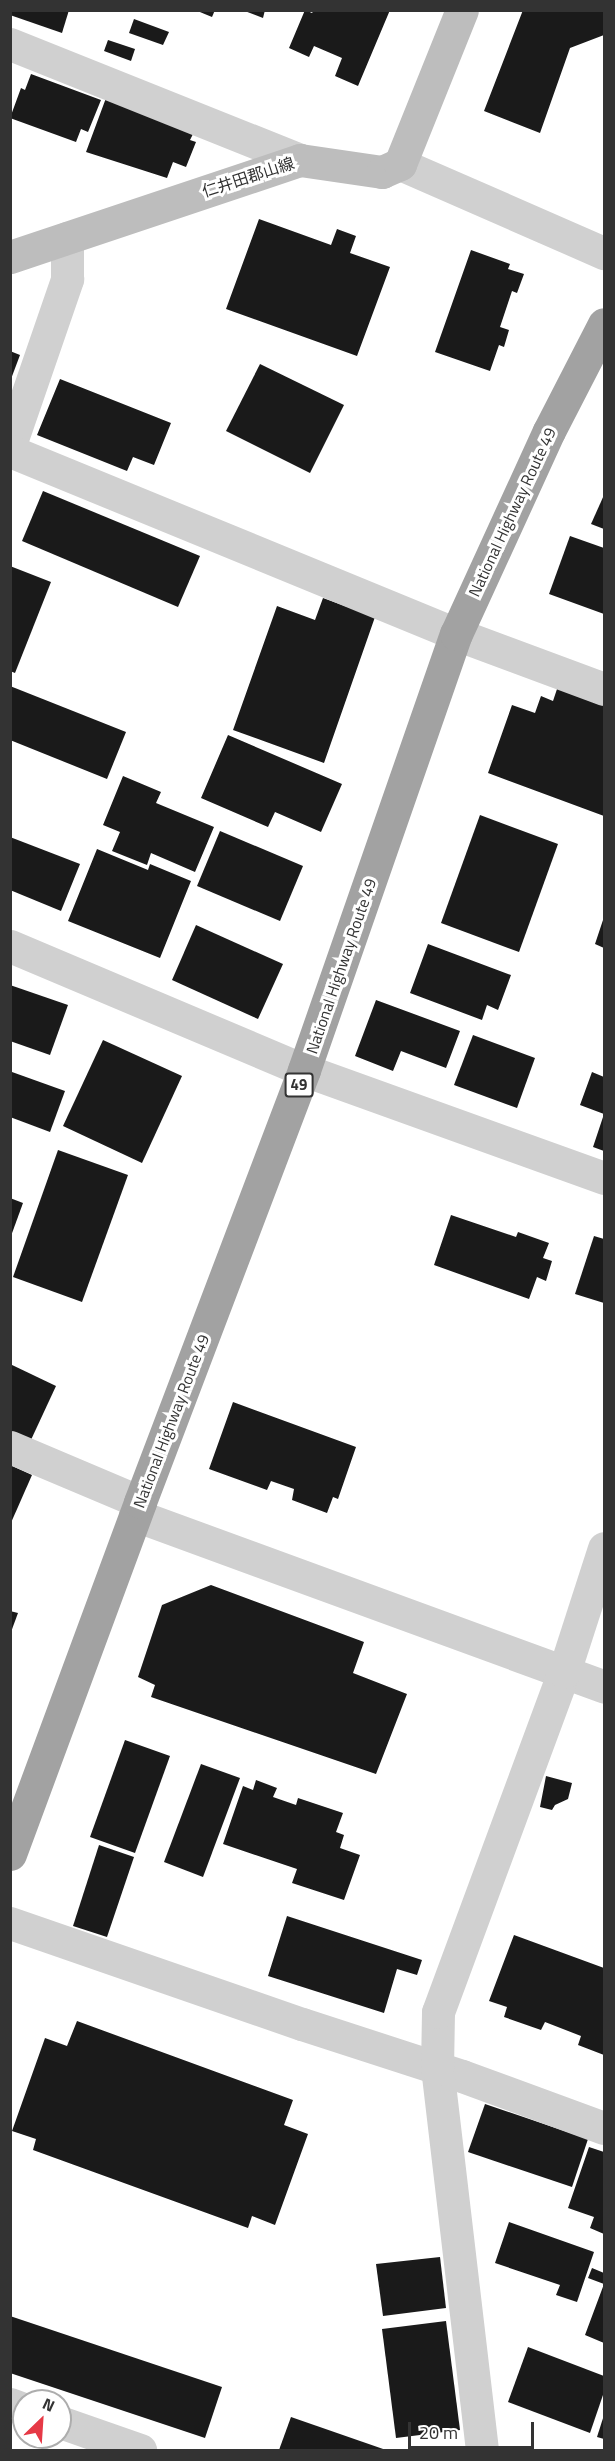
<!DOCTYPE html>
<html>
<head>
<meta charset="utf-8">
<style>
	body { margin:0 }
	#map { position:relative; width:615px; height:2461px; overflow:hidden; background:#fff; font-family:"Titillium Web","Noto Sans JP",sans-serif }
	div>[style] { position:absolute }
	[style*='--x'] { left:calc(var(--x)*1px); top:calc(var(--y)*1px); width:calc(var(--w)*1px); rotate:calc(var(--a)*1deg) }
	.building>* { inset:0; background:#1a1a1a }
	.minor>* { height:33px; margin:-16.5px; padding:0 16.5px; transform-origin:16.5px; border-radius:16.5px; background:#d0d0d0 }
	.secondary>* { height:33px; margin:-16.5px; padding:0 16.5px; transform-origin:16.5px; border-radius:16.5px; background:#bdbdbd }
	.trunk>* { height:33px; margin:-16.5px; padding:0 16.5px; transform-origin:16.5px; border-radius:16.5px; background:#a2a2a2 }
	span { translate:-50% -50%; white-space:nowrap; text-align:center; line-height:1.15; -webkit-text-stroke:6px #fff; paint-order:stroke }
	.shield-label span { padding:2px 4px; background:#fff; border:2px solid; border-radius:4px; -webkit-text-stroke-width:0 }
	.shield-label { font-size:15px; color:#333; font-weight:700 }
	.street-label { font-size:16px; color:#333 }
	.frame { position:absolute; inset:0; border:12px solid #333; pointer-events:none }
	.north { position:absolute; left:12px; top:2389px; width:60px; height:60px; box-sizing:border-box; background:#fff; border:2px solid #adadad; border-radius:50%; rotate:25deg; font-size:16px; font-weight:700; line-height:24px; text-align:center; color:#333 }
	.north::after { content:''; display:block; margin:auto; width:21px; height:27px; background:#e63946; clip-path:polygon(50% 0,100% 100%,50% 72%,0 100%) }
	.scale { position:absolute; left:408px; top:2422px; width:126px; height:27px; box-sizing:border-box; border:3px solid #333; border-top:0; padding-left:8px; font-size:18px; line-height:21px; white-space:nowrap; color:#333; -webkit-text-stroke:4px #fff; paint-order:stroke }
</style>
</head>
<body>
<div id="map">
	<div class="building">
		<div style="clip-path:polygon(10px 10px,69px 10px,62px 33px,10px 15px)"></div>
		<div style="clip-path:polygon(195px 10px,215px 10px,212px 17px)"></div>
		<div style="clip-path:polygon(242px 10px,265px 10px,263px 18px)"></div>
		<div style="clip-path:polygon(305px 10px,312px 13px,314px 10px,390px 10px,358px 86px,335px 76px,342px 58px,314px 46px,309px 57px,289px 48px)"></div>
		<div style="clip-path:polygon(523px 10px,604px 10px,604px 35px,570px 48px,540px 133px,484px 111px)"></div>
		<div style="clip-path:polygon(134px 19px,169px 32px,163px 45px,129px 33px)"></div>
		<div style="clip-path:polygon(108px 40px,135px 49px,131px 61px,104px 51px)"></div>
		<div style="clip-path:polygon(31px 74px,101px 100px,88px 132px,81px 129px,76px 142px,10px 118px,21px 88px,25px 90px)"></div>
		<div style="clip-path:polygon(106px 98px,195px 130px,190px 140px,196px 142px,186px 167px,173px 162px,167px 178px,86px 152px)"></div>
		<div style="clip-path:polygon(259px 219px,331px 245px,337px 229px,356px 236px,350px 253px,390px 267px,357px 356px,226px 309px)"></div>
		<div style="clip-path:polygon(471px 250px,510px 264px,508px 269px,524px 274px,517px 293px,512px 291px,500px 327px,509px 330px,504px 347px,499px 345px,490px 371px,435px 352px)"></div>
		<div style="clip-path:polygon(10px 351px,20px 355px,11px 379px,10px 379px)"></div>
		<div style="clip-path:polygon(260px 364px,344px 405px,310px 473px,226px 431px)"></div>
		<div style="clip-path:polygon(60px 379px,171px 423px,154px 465px,133px 457px,127px 471px,37px 435px)"></div>
		<div style="clip-path:polygon(43px 491px,200px 556px,178px 607px,22px 541px)"></div>
		<div style="clip-path:polygon(604px 495px,604px 529px,591px 524px)"></div>
		<div style="clip-path:polygon(570px 536px,604px 548px,604px 614px,549px 594px)"></div>
		<div style="clip-path:polygon(10px 566px,51px 582px,15px 673px,10px 671px)"></div>
		<div style="clip-path:polygon(323px 598px,375px 617px,324px 763px,233px 730px,277px 606px,315px 620px)"></div>
		<div style="clip-path:polygon(10px 686px,126px 732px,107px 779px,10px 740px)"></div>
		<div style="clip-path:polygon(558px 686px,604px 703px,604px 816px,488px 773px,512px 705px,535px 713px,541px 696px,553px 701px)"></div>
		<div style="clip-path:polygon(228px 735px,342px 784px,321px 832px,275px 812px,268px 827px,201px 798px)"></div>
		<div style="clip-path:polygon(123px 776px,161px 792px,156px 803px,214px 827px,195px 872px,151px 853px,147px 865px,112px 851px,120px 832px,103px 825px)"></div>
		<div style="clip-path:polygon(480px 815px,558px 844px,519px 952px,441px 923px)"></div>
		<div style="clip-path:polygon(220px 831px,303px 866px,280px 921px,197px 886px)"></div>
		<div style="clip-path:polygon(10px 837px,80px 864px,61px 911px,10px 890px)"></div>
		<div style="clip-path:polygon(97px 849px,148px 870px,150px 864px,191px 881px,160px 958px,68px 921px)"></div>
		<div style="clip-path:polygon(604px 917px,604px 948px,595px 944px)"></div>
		<div style="clip-path:polygon(196px 925px,283px 964px,258px 1019px,172px 980px)"></div>
		<div style="clip-path:polygon(428px 944px,511px 975px,498px 1010px,487px 1005px,482px 1020px,410px 993px)"></div>
		<div style="clip-path:polygon(10px 985px,68px 1005px,50px 1055px,10px 1041px)"></div>
		<div style="clip-path:polygon(376px 1000px,460px 1031px,446px 1068px,401px 1051px,393px 1071px,355px 1056px)"></div>
		<div style="clip-path:polygon(473px 1035px,535px 1058px,517px 1108px,454px 1085px)"></div>
		<div style="clip-path:polygon(103px 1040px,182px 1076px,142px 1163px,63px 1126px)"></div>
		<div style="clip-path:polygon(12px 1072px,65px 1091px,50px 1132px,10px 1117px)"></div>
		<div style="clip-path:polygon(592px 1072px,604px 1077px,604px 1151px,593px 1147px,604px 1114px,580px 1105px)"></div>
		<div style="clip-path:polygon(58px 1150px,128px 1175px,82px 1302px,13px 1277px)"></div>
		<div style="clip-path:polygon(10px 1198px,23px 1203px,11px 1236px,10px 1236px)"></div>
		<div style="clip-path:polygon(451px 1215px,516px 1237px,518px 1232px,549px 1243px,543px 1258px,552px 1261px,546px 1281px,537px 1277px,529px 1299px,434px 1265px)"></div>
		<div style="clip-path:polygon(594px 1236px,604px 1239px,604px 1303px,575px 1294px)"></div>
		<div style="clip-path:polygon(10px 1364px,56px 1386px,30px 1442px,10px 1433px)"></div>
		<div style="clip-path:polygon(233px 1402px,356px 1447px,338px 1499px,333px 1497px,327px 1513px,292px 1500px,294px 1489px,271px 1481px,267px 1490px,209px 1469px)"></div>
		<div style="clip-path:polygon(10px 1465px,32px 1475px,10px 1525px)"></div>
		<div style="clip-path:polygon(211px 1585px,364px 1642px,353px 1673px,407px 1694px,376px 1774px,151px 1697px,155px 1685px,138px 1677px,162px 1605px)"></div>
		<div style="clip-path:polygon(10px 1611px,18px 1613px,11px 1632px,10px 1632px)"></div>
		<div style="clip-path:polygon(125px 1740px,170px 1756px,135px 1853px,90px 1837px)"></div>
		<div style="clip-path:polygon(201px 1764px,240px 1778px,203px 1877px,164px 1862px)"></div>
		<div style="clip-path:polygon(546px 1776px,572px 1783px,568px 1799px,555px 1805px,552px 1810px,540px 1807px)"></div>
		<div style="clip-path:polygon(256px 1780px,277px 1788px,273px 1797px,296px 1805px,298px 1798px,343px 1813px,336px 1832px,344px 1835px,340px 1848px,360px 1855px,344px 1900px,292px 1883px,297px 1869px,223px 1844px,243px 1786px,253px 1790px)"></div>
		<div style="clip-path:polygon(99px 1845px,134px 1857px,107px 1937px,73px 1926px)"></div>
		<div style="clip-path:polygon(287px 1916px,422px 1960px,417px 1975px,397px 1969px,384px 2013px,268px 1976px)"></div>
		<div style="clip-path:polygon(514px 1935px,604px 1968px,604px 2055px,578px 2045px,581px 2036px,545px 2022px,541px 2030px,504px 2017px,507px 2007px,489px 2001px)"></div>
		<div style="clip-path:polygon(77px 2021px,293px 2100px,284px 2125px,308px 2134px,275px 2225px,252px 2216px,248px 2228px,33px 2150px,36px 2139px,12px 2131px,45px 2038px,67px 2046px)"></div>
		<div style="clip-path:polygon(485px 2104px,588px 2139px,572px 2187px,468px 2152px)"></div>
		<div style="clip-path:polygon(589px 2147px,604px 2152px,604px 2234px,590px 2228px,594px 2217px,568px 2208px)"></div>
		<div style="clip-path:polygon(509px 2222px,594px 2252px,577px 2302px,556px 2295px,560px 2285px,495px 2263px)"></div>
		<div style="clip-path:polygon(440px 2257px,446px 2308px,383px 2316px,376px 2264px)"></div>
		<div style="clip-path:polygon(592px 2268px,604px 2273px,604px 2343px,585px 2335px,604px 2284px,588px 2278px)"></div>
		<div style="clip-path:polygon(10px 2316px,222px 2387px,205px 2438px,10px 2373px)"></div>
		<div style="clip-path:polygon(446px 2321px,460px 2430px,396px 2438px,382px 2329px)"></div>
		<div style="clip-path:polygon(528px 2347px,604px 2376px,604px 2392px,590px 2433px,508px 2402px)"></div>
		<div style="clip-path:polygon(604px 2415px,604px 2439px,597px 2437px)"></div>
		<div style="clip-path:polygon(291px 2417px,386px 2450px,279px 2450px)"></div>
	</div>
	<div class="minor">
		<div style="--x:10;--y:44;--w:312;--a:21.8"></div>
		<div style="--x:400;--y:164;--w:223;--a:23.6"></div>
		<div style="--x:10;--y:445;--w:176;--a:-71"></div>
		<div style="--x:67;--y:279;--w:41;--a:-90"></div>
		<div style="--x:10;--y:451;--w:482;--a:22.3"></div>
		<div style="--x:456;--y:634;--w:158;--a:20.4"></div>
		<div style="--x:10;--y:946;--w:319;--a:22.9"></div>
		<div style="--x:304;--y:1070;--w:319;--a:19.8"></div>
		<div style="--x:10;--y:1447;--w:141;--a:22.9"></div>
		<div style="--x:135;--y:1515;--w:500;--a:20.1"></div>
		<div style="--x:10;--y:1923;--w:309;--a:19.1"></div>
		<div style="--x:302;--y:2024;--w:168;--a:18"></div>
		<div style="--x:462;--y:2076;--w:151;--a:20.1"></div>
		<div style="--x:10;--y:2404;--w:15;--a:20"></div>
		<div style="--x:60;--y:2422;--w:85;--a:19.3"></div>
		<div style="--x:482;--y:2450;--w:384;--a:-96.7"></div>
		<div style="--x:437;--y:2069;--w:57;--a:-89"></div>
		<div style="--x:438;--y:2012;--w:363;--a:-69.7"></div>
		<div style="--x:564;--y:1672;--w:130;--a:-72.1"></div>
	</div>
	<div class="secondary">
		<div style="--x:10;--y:257;--w:306;--a:-18.5"></div>
		<div style="--x:300;--y:160;--w:83;--a:8.3"></div>
		<div style="--x:382;--y:172;--w:20;--a:-24"></div>
		<div style="--x:400;--y:164;--w:166;--a:-68.1"></div>
	</div>
	<div class="trunk">
		<div style="--x:10;--y:1854;--w:375;--a:-69.7"></div>
		<div style="--x:140;--y:1502;--w:462;--a:-69.2"></div>
		<div style="--x:304;--y:1070;--w:462;--a:-70.8"></div>
		<div style="--x:456;--y:634;--w:223;--a:-65.4"></div>
		<div style="--x:549;--y:431;--w:120;--a:-62.8"></div>
	</div>
	<div class="shield-label">
		<span style="left:299px;top:1085px">49</span>
	</div>
	<div class="street-label">
		<span style="left:248px;top:177px;rotate:-18deg">仁井田郡山線</span>
		<span style="left:512px;top:512px;rotate:-65deg">National Highway Route 49</span>
		<span style="left:341px;top:966px;rotate:-71deg">National Highway Route 49</span>
		<span style="left:171px;top:1421px;rotate:-69deg">National Highway Route 49</span>
	</div>
	<div class="frame"></div>
	<div class="north">N</div>
	<div class="scale">20 m</div>
</div>
</body>
</html>
